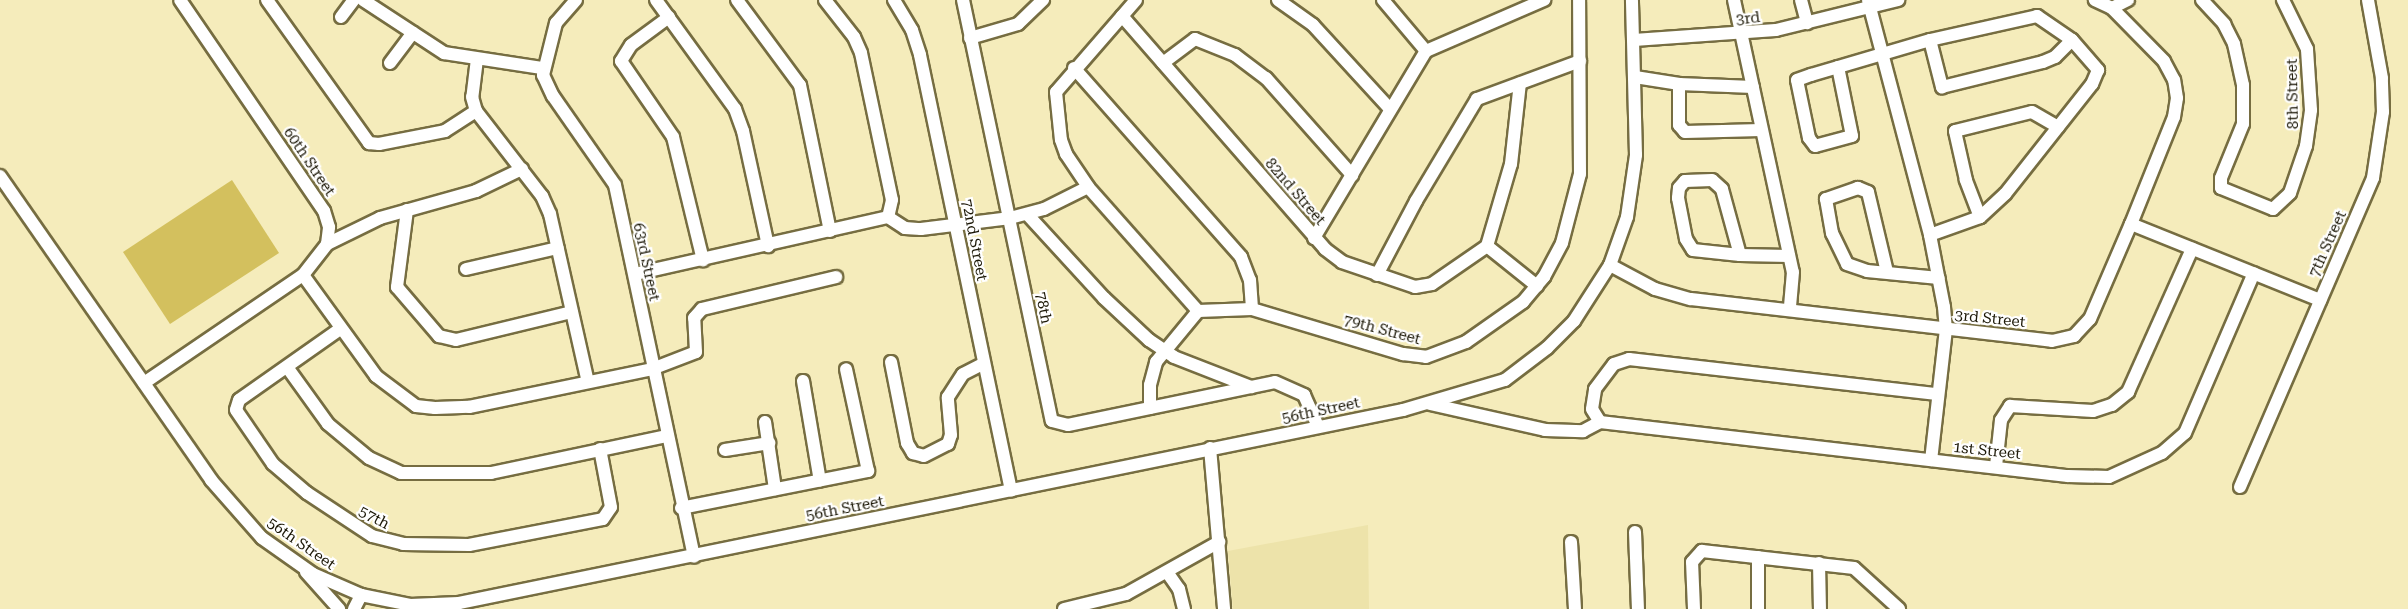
<!DOCTYPE html>
<html>
<head>
<meta charset="utf-8">
<style>
	body { margin:0 }
	#map { position:relative; width:2408px; height:609px; overflow:hidden; background:#f5ecbb; font-family:"Roboto Serif",serif }
	div>[style] { position:absolute }
	[style*='--x'] { left:calc(var(--x)*1px); top:calc(var(--y)*1px); width:calc(var(--w)*1px); rotate:calc(var(--a)*1deg) }
	.built>* { inset:0; background:#ede3aa }
	.green>* { inset:0; background:#d3c05e }
	.roads { filter:drop-shadow(2px 0 #766d41) drop-shadow(-2px 0 #766d41) drop-shadow(0 2px #766d41) drop-shadow(0 -2px #766d41) }
	.minor>* { height:12px; margin:-6px; padding:0 6px; transform-origin:6px; border-radius:6px; background:#fff }
	span { translate:-50% -50%; white-space:nowrap; text-align:center; line-height:1.15; -webkit-text-stroke:4.5px #fff; paint-order:stroke }
	.street-label { font-size:15px; color:#1b1706 }
</style>
</head>
<body>
<div id="map">
	<div class="built">
		<div style="clip-path:polygon(1368px 525px,1369px 609px,1233px 609px,1228px 551px)"></div>
	</div>
	<div class="green">
		<div style="clip-path:polygon(232px 180px,279px 253px,170px 324px,123px 252px)"></div>
	</div>
	<div class="roads">
		<div class="minor">
			<div style="--x:267;--y:0;--w:176;--a:54.5"></div>
			<div style="--x:369;--y:143;--w:10;--a:6"></div>
			<div style="--x:379;--y:144;--w:67;--a:-11.1"></div>
			<div style="--x:445;--y:131;--w:37;--a:-33"></div>
			<div style="--x:363;--y:0;--w:97;--a:33.2"></div>
			<div style="--x:444;--y:53;--w:99;--a:8.7"></div>
			<div style="--x:576;--y:0;--w:30;--a:131"></div>
			<div style="--x:556;--y:23;--w:54;--a:104"></div>
			<div style="--x:543;--y:75;--w:23;--a:65"></div>
			<div style="--x:553;--y:96;--w:108;--a:55.1"></div>
			<div style="--x:615;--y:185;--w:380;--a:78"></div>
			<div style="--x:656;--y:0;--w:135;--a:54.1"></div>
			<div style="--x:735;--y:109;--w:23;--a:70"></div>
			<div style="--x:743;--y:131;--w:118;--a:77.7"></div>
			<div style="--x:737;--y:0;--w:106;--a:53.5"></div>
			<div style="--x:800;--y:85;--w:149;--a:78.4"></div>
			<div style="--x:825;--y:0;--w:47;--a:51.9"></div>
			<div style="--x:854;--y:37;--w:17;--a:66"></div>
			<div style="--x:861;--y:53;--w:150;--a:78.1"></div>
			<div style="--x:892;--y:200;--w:17;--a:103"></div>
			<div style="--x:894;--y:0;--w:35;--a:59"></div>
			<div style="--x:912;--y:30;--w:26;--a:72"></div>
			<div style="--x:920;--y:55;--w:445;--a:78.2"></div>
			<div style="--x:963;--y:0;--w:430;--a:78.1"></div>
			<div style="--x:1052;--y:421;--w:16;--a:14"></div>
			<div style="--x:1068;--y:425;--w:211;--a:-11.7"></div>
			<div style="--x:1275;--y:382;--w:32;--a:24"></div>
			<div style="--x:1304;--y:395;--w:35;--a:66"></div>
			<div style="--x:1136;--y:0;--w:122;--a:131"></div>
			<div style="--x:1056;--y:92;--w:48;--a:84.1"></div>
			<div style="--x:1061;--y:140;--w:15;--a:70"></div>
			<div style="--x:1066;--y:154;--w:40;--a:56"></div>
			<div style="--x:1088;--y:187;--w:166;--a:48.4"></div>
			<div style="--x:1278;--y:0;--w:43;--a:35.5"></div>
			<div style="--x:1313;--y:25;--w:114;--a:47.5"></div>
			<div style="--x:1383;--y:0;--w:67;--a:49.9"></div>
			<div style="--x:1734;--y:0;--w:278;--a:77.8"></div>
			<div style="--x:1793;--y:272;--w:38;--a:95"></div>
			<div style="--x:1801;--y:0;--w:24;--a:75"></div>
			<div style="--x:1868;--y:0;--w:243;--a:75.2"></div>
			<div style="--x:1930;--y:235;--w:73;--a:79"></div>
			<div style="--x:1944;--y:307;--w:22;--a:85"></div>
			<div style="--x:1946;--y:329;--w:132;--a:96.5"></div>
			<div style="--x:2202;--y:0;--w:33;--a:47"></div>
			<div style="--x:2224;--y:24;--w:22;--a:63"></div>
			<div style="--x:2234;--y:44;--w:42;--a:77.6"></div>
			<div style="--x:2243;--y:85;--w:39;--a:90"></div>
			<div style="--x:2243;--y:124;--w:58;--a:112.2"></div>
			<div style="--x:2221;--y:178;--w:10;--a:90"></div>
			<div style="--x:2221;--y:188;--w:56;--a:22"></div>
			<div style="--x:2273;--y:209;--w:23;--a:-43"></div>
			<div style="--x:2290;--y:193;--w:50;--a:-71.2"></div>
			<div style="--x:2306;--y:146;--w:36;--a:-82"></div>
			<div style="--x:2311;--y:110;--w:61;--a:-93.8"></div>
			<div style="--x:2307;--y:49;--w:55;--a:-116.1"></div>
			<div style="--x:2112;--y:8;--w:18;--a:-27"></div>
			<div style="--x:1122;--y:16;--w:309;--a:48.9"></div>
			<div style="--x:1325;--y:249;--w:21;--a:37"></div>
			<div style="--x:1342;--y:262;--w:77;--a:18.9"></div>
			<div style="--x:1415;--y:287;--w:17;--a:-10"></div>
			<div style="--x:1432;--y:284;--w:67;--a:-34.6"></div>
			<div style="--x:1487;--y:246;--w:85;--a:-73.7"></div>
			<div style="--x:1511;--y:164;--w:81;--a:-83.7"></div>
			<div style="--x:341;--y:17;--w:21;--a:-53"></div>
			<div style="--x:669;--y:17;--w:47;--a:143.6"></div>
			<div style="--x:631;--y:45;--w:19;--a:122"></div>
			<div style="--x:621;--y:61;--w:92;--a:55.6"></div>
			<div style="--x:673;--y:137;--w:127;--a:76.3"></div>
			<div style="--x:970;--y:38;--w:50;--a:-16.3"></div>
			<div style="--x:1018;--y:24;--w:35;--a:-44"></div>
			<div style="--x:1634;--y:40;--w:142;--a:-4"></div>
			<div style="--x:1776;--y:30;--w:126;--a:-13.8"></div>
			<div style="--x:1930;--y:40;--w:49;--a:75.7"></div>
			<div style="--x:1942;--y:87;--w:104;--a:-13.9"></div>
			<div style="--x:2043;--y:62;--w:13;--a:-23"></div>
			<div style="--x:2055;--y:57;--w:24;--a:-45"></div>
			<div style="--x:1426;--y:51;--w:129;--a:-23.4"></div>
			<div style="--x:477;--y:59;--w:38;--a:97"></div>
			<div style="--x:472;--y:97;--w:15;--a:74"></div>
			<div style="--x:476;--y:111;--w:108;--a:52.2"></div>
			<div style="--x:542;--y:196;--w:20;--a:66"></div>
			<div style="--x:550;--y:214;--w:172;--a:77.3"></div>
			<div style="--x:390;--y:63;--w:38;--a:-53"></div>
			<div style="--x:1163;--y:63;--w:40;--a:-37"></div>
			<div style="--x:1195;--y:39;--w:43;--a:21.8"></div>
			<div style="--x:1235;--y:55;--w:39;--a:37"></div>
			<div style="--x:1266;--y:78;--w:130;--a:48.4"></div>
			<div style="--x:1838;--y:67;--w:70;--a:78.5"></div>
			<div style="--x:1852;--y:136;--w:38;--a:165"></div>
			<div style="--x:1815;--y:146;--w:10;--a:-127"></div>
			<div style="--x:1809;--y:138;--w:59;--a:-101.7"></div>
			<div style="--x:1797;--y:80;--w:15;--a:-20"></div>
			<div style="--x:1811;--y:75;--w:124;--a:-16.4"></div>
			<div style="--x:1930;--y:40;--w:110;--a:-12.6"></div>
			<div style="--x:2037;--y:16;--w:42;--a:34.4"></div>
			<div style="--x:2072;--y:40;--w:40;--a:49"></div>
			<div style="--x:2098;--y:70;--w:15;--a:113"></div>
			<div style="--x:2092;--y:84;--w:140;--a:128.3"></div>
			<div style="--x:2005;--y:194;--w:34;--a:137"></div>
			<div style="--x:1980;--y:217;--w:53;--a:160.2"></div>
			<div style="--x:1074;--y:68;--w:252;--a:48.5"></div>
			<div style="--x:1241;--y:257;--w:25;--a:69"></div>
			<div style="--x:1250;--y:280;--w:29;--a:86"></div>
			<div style="--x:1635;--y:77;--w:45;--a:9"></div>
			<div style="--x:1679;--y:84;--w:74;--a:2.3"></div>
			<div style="--x:1679;--y:84;--w:41;--a:90"></div>
			<div style="--x:1679;--y:125;--w:9;--a:49"></div>
			<div style="--x:1685;--y:132;--w:76;--a:-1.5"></div>
			<div style="--x:0;--y:176;--w:370;--a:55.2"></div>
			<div style="--x:211;--y:480;--w:77;--a:48.7"></div>
			<div style="--x:262;--y:538;--w:62;--a:35.2"></div>
			<div style="--x:313;--y:574;--w:52;--a:23.6"></div>
			<div style="--x:361;--y:595;--w:50;--a:11.5"></div>
			<div style="--x:410;--y:605;--w:49;--a:-2.3"></div>
			<div style="--x:459;--y:603;--w:964;--a:-11.55"></div>
			<div style="--x:1403;--y:410;--w:106;--a:-16.4"></div>
			<div style="--x:1505;--y:380;--w:53;--a:-37.3"></div>
			<div style="--x:1547;--y:348;--w:38;--a:-45"></div>
			<div style="--x:1574;--y:321;--w:67;--a:-57.3"></div>
			<div style="--x:1610;--y:265;--w:51;--a:-70.5"></div>
			<div style="--x:1627;--y:217;--w:63;--a:-81.7"></div>
			<div style="--x:1636;--y:155;--w:155;--a:-91.5"></div>
			<div style="--x:407;--y:210;--w:78;--a:97.4"></div>
			<div style="--x:397;--y:287;--w:65;--a:49.4"></div>
			<div style="--x:439;--y:336;--w:17;--a:13"></div>
			<div style="--x:456;--y:340;--w:119;--a:-13.6"></div>
			<div style="--x:1027;--y:214;--w:114;--a:47.5"></div>
			<div style="--x:1104;--y:298;--w:62;--a:43"></div>
			<div style="--x:1149;--y:340;--w:30;--a:34"></div>
			<div style="--x:1174;--y:357;--w:83;--a:21.3"></div>
			<div style="--x:888;--y:217;--w:20;--a:33"></div>
			<div style="--x:905;--y:228;--w:16;--a:4"></div>
			<div style="--x:921;--y:229;--w:90;--a:-7"></div>
			<div style="--x:1010;--y:218;--w:35;--a:-15"></div>
			<div style="--x:1044;--y:209;--w:49;--a:-26.6"></div>
			<div style="--x:1980;--y:217;--w:40;--a:-111"></div>
			<div style="--x:1966;--y:180;--w:50;--a:-102.7"></div>
			<div style="--x:1955;--y:131;--w:79;--a:-13.9"></div>
			<div style="--x:2032;--y:112;--w:30;--a:30"></div>
			<div style="--x:2131;--y:224;--w:204;--a:21.9"></div>
			<div style="--x:1314;--y:238;--w:218;--a:-59.1"></div>
			<div style="--x:327;--y:244;--w:59;--a:-26.1"></div>
			<div style="--x:380;--y:218;--w:100;--a:-15.7"></div>
			<div style="--x:476;--y:191;--w:51;--a:-25.6"></div>
			<div style="--x:1487;--y:246;--w:64;--a:38.7"></div>
			<div style="--x:1740;--y:255;--w:68;--a:-105.3"></div>
			<div style="--x:1722;--y:189;--w:13;--a:-138"></div>
			<div style="--x:1712;--y:180;--w:27;--a:178"></div>
			<div style="--x:1685;--y:181;--w:9;--a:131"></div>
			<div style="--x:1679;--y:188;--w:10;--a:96"></div>
			<div style="--x:1678;--y:198;--w:42;--a:79"></div>
			<div style="--x:1686;--y:239;--w:13;--a:58"></div>
			<div style="--x:1693;--y:250;--w:47;--a:6.1"></div>
			<div style="--x:1740;--y:255;--w:49;--a:1.2"></div>
			<div style="--x:1610;--y:265;--w:51;--a:28.1"></div>
			<div style="--x:1655;--y:289;--w:37;--a:16"></div>
			<div style="--x:1691;--y:299;--w:363;--a:6.6"></div>
			<div style="--x:2052;--y:341;--w:23;--a:-13"></div>
			<div style="--x:2074;--y:336;--w:23;--a:-47"></div>
			<div style="--x:2090;--y:319;--w:103;--a:-66.7"></div>
			<div style="--x:2131;--y:224;--w:115;--a:-68.1"></div>
			<div style="--x:2174;--y:117;--w:19;--a:-81"></div>
			<div style="--x:2177;--y:98;--w:18;--a:-99"></div>
			<div style="--x:2174;--y:80;--w:21;--a:-118"></div>
			<div style="--x:2164;--y:61;--w:74;--a:-134.5"></div>
			<div style="--x:2112;--y:8;--w:19;--a:-155"></div>
			<div style="--x:466;--y:269;--w:94;--a:-12.9"></div>
			<div style="--x:1887;--y:272;--w:82;--a:-103.4"></div>
			<div style="--x:1868;--y:192;--w:11;--a:-158"></div>
			<div style="--x:1858;--y:188;--w:34;--a:161"></div>
			<div style="--x:1826;--y:199;--w:35;--a:80"></div>
			<div style="--x:1832;--y:233;--w:34;--a:64"></div>
			<div style="--x:1847;--y:264;--w:21;--a:19"></div>
			<div style="--x:1867;--y:271;--w:72;--a:5.6"></div>
			<div style="--x:635;--y:274;--w:259;--a:-12.7"></div>
			<div style="--x:303;--y:275;--w:125;--a:54.1"></div>
			<div style="--x:376;--y:376;--w:50;--a:36.9"></div>
			<div style="--x:416;--y:406;--w:19;--a:6"></div>
			<div style="--x:435;--y:408;--w:34;--a:-2"></div>
			<div style="--x:469;--y:407;--w:187;--a:-11.7"></div>
			<div style="--x:652;--y:369;--w:47;--a:-21.1"></div>
			<div style="--x:696;--y:352;--w:34;--a:-93"></div>
			<div style="--x:694;--y:318;--w:12;--a:-48"></div>
			<div style="--x:702;--y:309;--w:138;--a:-13.4"></div>
			<div style="--x:1377;--y:275;--w:84;--a:-62.2"></div>
			<div style="--x:1416;--y:201;--w:119;--a:-59.1"></div>
			<div style="--x:1477;--y:99;--w:110;--a:-20.3"></div>
			<div style="--x:340;--y:329;--w:123;--a:144.9"></div>
			<div style="--x:239;--y:400;--w:10;--a:107"></div>
			<div style="--x:236;--y:410;--w:65;--a:55.6"></div>
			<div style="--x:273;--y:464;--w:45;--a:40.5"></div>
			<div style="--x:307;--y:493;--w:78;--a:33.5"></div>
			<div style="--x:372;--y:536;--w:32;--a:14"></div>
			<div style="--x:403;--y:544;--w:66;--a:0.9"></div>
			<div style="--x:469;--y:545;--w:136;--a:-11"></div>
			<div style="--x:603;--y:519;--w:14;--a:-56"></div>
			<div style="--x:611;--y:507;--w:59;--a:-100.7"></div>
			<div style="--x:891;--y:362;--w:83;--a:78.8"></div>
			<div style="--x:907;--y:443;--w:12;--a:59"></div>
			<div style="--x:913;--y:453;--w:11;--a:15"></div>
			<div style="--x:924;--y:456;--w:27;--a:-27"></div>
			<div style="--x:948;--y:444;--w:9;--a:-72"></div>
			<div style="--x:951;--y:435;--w:38;--a:-95"></div>
			<div style="--x:948;--y:397;--w:27;--a:-57"></div>
			<div style="--x:963;--y:374;--w:22;--a:-27"></div>
			<div style="--x:287;--y:367;--w:70;--a:54.3"></div>
			<div style="--x:328;--y:424;--w:53;--a:39.7"></div>
			<div style="--x:369;--y:458;--w:35;--a:25"></div>
			<div style="--x:401;--y:473;--w:90;--a:0"></div>
			<div style="--x:491;--y:473;--w:179;--a:-11.9"></div>
			<div style="--x:803;--y:381;--w:101;--a:80.4"></div>
			<div style="--x:144;--y:383;--w:192;--a:-34.2"></div>
			<div style="--x:303;--y:275;--w:39;--a:-52"></div>
			<div style="--x:327;--y:244;--w:17;--a:-83"></div>
			<div style="--x:329;--y:227;--w:17;--a:-107"></div>
			<div style="--x:324;--y:211;--w:255;--a:-124.3"></div>
			<div style="--x:1430;--y:404;--w:118;--a:12.7"></div>
			<div style="--x:1545;--y:430;--w:38;--a:2"></div>
			<div style="--x:1583;--y:431;--w:19;--a:-28"></div>
			<div style="--x:1150;--y:408;--w:23;--a:-90"></div>
			<div style="--x:1150;--y:385;--w:24;--a:-75"></div>
			<div style="--x:1156;--y:362;--w:66;--a:-50.5"></div>
			<div style="--x:1198;--y:311;--w:54;--a:-2.1"></div>
			<div style="--x:1252;--y:309;--w:158;--a:16.6"></div>
			<div style="--x:1403;--y:354;--w:23;--a:7"></div>
			<div style="--x:1426;--y:357;--w:43;--a:-20.6"></div>
			<div style="--x:1466;--y:342;--w:70;--a:-35.1"></div>
			<div style="--x:1523;--y:302;--w:33;--a:-50"></div>
			<div style="--x:1544;--y:277;--w:38;--a:-62"></div>
			<div style="--x:1562;--y:243;--w:71;--a:-75.4"></div>
			<div style="--x:1580;--y:174;--w:174;--a:-90.3"></div>
			<div style="--x:765;--y:422;--w:68;--a:81.5"></div>
			<div style="--x:1600;--y:422;--w:471;--a:6.6"></div>
			<div style="--x:2068;--y:476;--w:41;--a:1.4"></div>
			<div style="--x:2109;--y:477;--w:58;--a:-24.4"></div>
			<div style="--x:2162;--y:453;--w:30;--a:-41"></div>
			<div style="--x:2185;--y:433;--w:174;--a:-66.7"></div>
			<div style="--x:1600;--y:422;--w:15;--a:-122"></div>
			<div style="--x:1592;--y:409;--w:20;--a:-81"></div>
			<div style="--x:1595;--y:389;--w:31;--a:-53"></div>
			<div style="--x:1614;--y:364;--w:16;--a:-18"></div>
			<div style="--x:1629;--y:359;--w:310;--a:6.5"></div>
			<div style="--x:1210;--y:448;--w:162;--a:85"></div>
			<div style="--x:725;--y:450;--w:45;--a:-9"></div>
			<div style="--x:1996;--y:466;--w:46;--a:-83.8"></div>
			<div style="--x:2001;--y:420;--w:17;--a:-57"></div>
			<div style="--x:2010;--y:406;--w:83;--a:3.4"></div>
			<div style="--x:2093;--y:411;--w:20;--a:-18"></div>
			<div style="--x:2112;--y:405;--w:21;--a:-39"></div>
			<div style="--x:2128;--y:392;--w:157;--a:-65.9"></div>
			<div style="--x:2240;--y:487;--w:336;--a:-66.7"></div>
			<div style="--x:2373;--y:178;--w:67;--a:-81.4"></div>
			<div style="--x:2383;--y:112;--w:34;--a:-92"></div>
			<div style="--x:2382;--y:78;--w:79;--a:-100.2"></div>
			<div style="--x:681;--y:508;--w:191;--a:-11.2"></div>
			<div style="--x:868;--y:471;--w:104;--a:-102.2"></div>
			<div style="--x:1635;--y:532;--w:77;--a:87.8"></div>
			<div style="--x:1571;--y:542;--w:67;--a:86.6"></div>
			<div style="--x:1819;--y:563;--w:46;--a:88.8"></div>
			<div style="--x:306;--y:572;--w:50;--a:48.3"></div>
			<div style="--x:1167;--y:572;--w:21;--a:55"></div>
			<div style="--x:1179;--y:589;--w:21;--a:76"></div>
			<div style="--x:354;--y:609;--w:16;--a:-63"></div>
			<div style="--x:1064;--y:609;--w:64;--a:-13.6"></div>
			<div style="--x:1126;--y:594;--w:107;--a:-29.2"></div>
			<div style="--x:1694;--y:609;--w:47;--a:-92.4"></div>
			<div style="--x:1692;--y:562;--w:15;--a:-48"></div>
			<div style="--x:1702;--y:551;--w:153;--a:6.4"></div>
			<div style="--x:1854;--y:568;--w:61;--a:42.3"></div>
			<div style="--x:1758;--y:609;--w:52;--a:-90"></div>
		</div>
	</div>
	<div class="street-label">
		<span style="left:1748px;top:19px;rotate:-7deg">3rd</span>
		<span style="left:2293px;top:94px;rotate:-91deg">8th Street</span>
		<span style="left:309px;top:162px;rotate:56deg">60th Street</span>
		<span style="left:1295px;top:192px;rotate:49deg">82nd Street</span>
		<span style="left:974px;top:240px;rotate:79deg">72nd Street</span>
		<span style="left:2328px;top:244px;rotate:-66deg">7th Street</span>
		<span style="left:646px;top:262px;rotate:78deg">63rd Street</span>
		<span style="left:1043px;top:308px;rotate:79deg">78th</span>
		<span style="left:1990px;top:319px;rotate:6deg">3rd Street</span>
		<span style="left:1382px;top:330px;rotate:15deg">79th Street</span>
		<span style="left:1321px;top:411px;rotate:-12deg">56th Street</span>
		<span style="left:1987px;top:451px;rotate:6deg">1st Street</span>
		<span style="left:845px;top:509px;rotate:-11deg">56th Street</span>
		<span style="left:374px;top:518px;rotate:28deg">57th</span>
		<span style="left:301px;top:544px;rotate:35deg">56th Street</span>
	</div>
</div>
</body>
</html>
